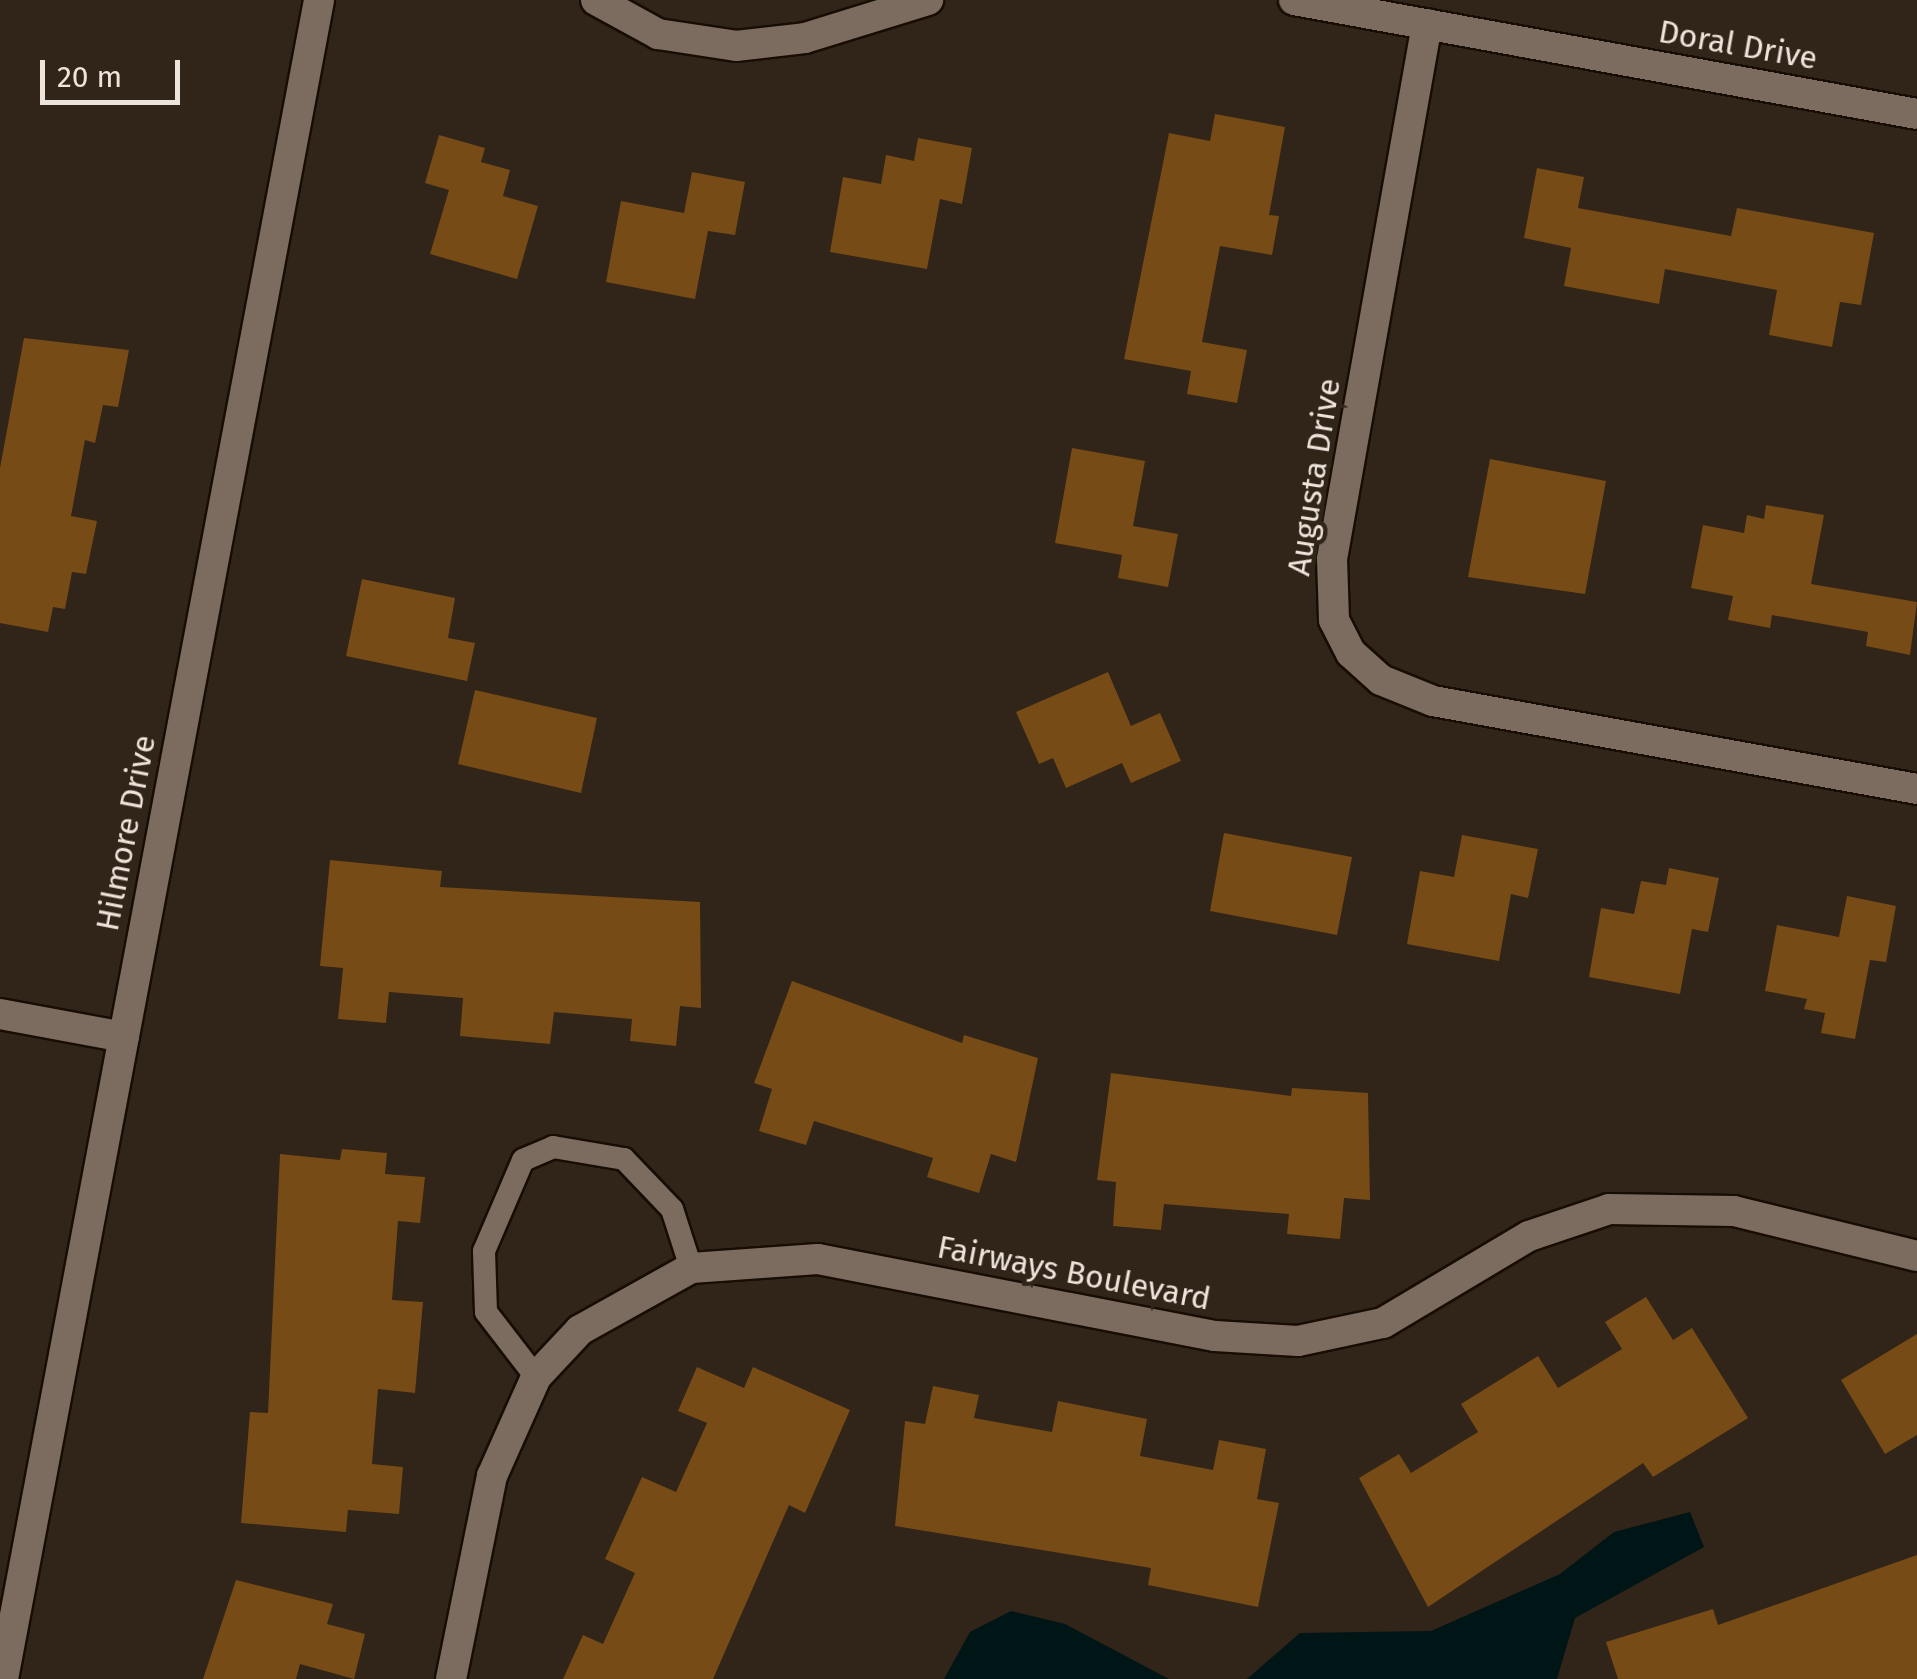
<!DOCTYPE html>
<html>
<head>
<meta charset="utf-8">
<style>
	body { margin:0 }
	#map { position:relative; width:1917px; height:1679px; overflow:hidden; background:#312418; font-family:"Fira Sans",sans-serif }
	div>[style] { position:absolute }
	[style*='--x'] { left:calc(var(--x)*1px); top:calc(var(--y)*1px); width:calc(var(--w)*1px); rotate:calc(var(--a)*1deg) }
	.water>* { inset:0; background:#001516 }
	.building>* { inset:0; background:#764b16 }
	.roads { filter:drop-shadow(2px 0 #180d04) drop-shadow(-2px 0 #180d04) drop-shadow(0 2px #180d04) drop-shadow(0 -2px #180d04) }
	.lane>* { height:22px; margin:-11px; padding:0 11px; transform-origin:11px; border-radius:11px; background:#7c6c60 }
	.street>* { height:30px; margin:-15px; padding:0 15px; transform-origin:15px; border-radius:15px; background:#7c6c60 }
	span { translate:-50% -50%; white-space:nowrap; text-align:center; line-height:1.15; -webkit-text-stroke:9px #312418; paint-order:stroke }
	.street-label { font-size:32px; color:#ede4dc }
	.scale { position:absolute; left:40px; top:60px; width:140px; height:45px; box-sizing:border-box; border:5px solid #ede4dc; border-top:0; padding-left:12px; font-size:30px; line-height:35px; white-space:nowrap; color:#ede4dc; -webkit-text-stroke:8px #312418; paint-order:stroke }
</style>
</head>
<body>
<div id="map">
	<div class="water">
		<div style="clip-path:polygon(1690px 1512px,1704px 1547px,1575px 1618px,1557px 1679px,1247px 1679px,1300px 1633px,1431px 1631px,1560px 1574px,1614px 1532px)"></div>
		<div style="clip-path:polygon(1011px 1611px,1065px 1624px,1169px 1679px,944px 1679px,970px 1632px)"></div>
	</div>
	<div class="building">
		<div style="clip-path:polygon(1215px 114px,1285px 127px,1269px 215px,1279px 216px,1272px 255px,1220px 246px,1202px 342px,1247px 350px,1237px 403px,1187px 394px,1191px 371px,1124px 359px,1169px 133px,1210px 141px)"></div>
		<div style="clip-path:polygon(439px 135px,485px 148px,481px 162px,510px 170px,503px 196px,538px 206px,517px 279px,430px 254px,449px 190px,425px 183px)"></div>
		<div style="clip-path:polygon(918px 138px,972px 148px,962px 204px,940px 199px,927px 269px,830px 252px,843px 177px,881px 184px,886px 155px,914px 161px)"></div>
		<div style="clip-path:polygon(1537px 168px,1584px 177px,1578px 208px,1731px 236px,1737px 208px,1874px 233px,1861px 305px,1840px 302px,1832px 347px,1769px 335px,1777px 290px,1665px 269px,1659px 304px,1564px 286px,1571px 248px,1524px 238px)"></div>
		<div style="clip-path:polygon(692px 172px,745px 182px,735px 235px,708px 231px,695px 299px,606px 282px,621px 201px,684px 213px)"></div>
		<div style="clip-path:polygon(24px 338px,129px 350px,118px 407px,103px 405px,95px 443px,85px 440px,71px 516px,97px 521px,86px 574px,72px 572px,65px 609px,53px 607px,48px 632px,0 623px,0 468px)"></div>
		<div style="clip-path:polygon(1072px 448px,1145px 461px,1133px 526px,1178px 534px,1168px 587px,1118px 578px,1122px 555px,1055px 543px)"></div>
		<div style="clip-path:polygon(1490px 459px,1606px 481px,1585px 594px,1468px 577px)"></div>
		<div style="clip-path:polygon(1766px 505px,1824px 515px,1811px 584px,1917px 602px,1910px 655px,1866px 646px,1868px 632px,1772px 615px,1770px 628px,1728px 620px,1733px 596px,1691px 588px,1703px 525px,1744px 533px,1747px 515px,1764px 519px)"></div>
		<div style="clip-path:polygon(362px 579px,455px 598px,448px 638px,475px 643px,467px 681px,346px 656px)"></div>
		<div style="clip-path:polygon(1108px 672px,1131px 726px,1160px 713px,1181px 761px,1131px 783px,1122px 763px,1066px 788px,1053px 758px,1039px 764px,1016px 712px)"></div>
		<div style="clip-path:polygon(475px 690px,597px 718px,581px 793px,458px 764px)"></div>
		<div style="clip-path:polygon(1224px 833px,1352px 857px,1337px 935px,1210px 911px)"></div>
		<div style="clip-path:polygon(1462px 835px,1538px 849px,1528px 898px,1511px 894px,1499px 961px,1407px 944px,1420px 871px,1454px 877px)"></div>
		<div style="clip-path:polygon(330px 860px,442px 871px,440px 887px,700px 902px,701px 1008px,680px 1006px,676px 1046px,630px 1041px,632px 1019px,554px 1012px,550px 1044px,460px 1036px,463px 998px,389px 992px,386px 1023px,338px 1019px,343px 968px,320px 966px)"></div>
		<div style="clip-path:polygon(1669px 868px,1719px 878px,1708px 932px,1692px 929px,1680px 994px,1589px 977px,1601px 908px,1634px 914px,1641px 881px,1666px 885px)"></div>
		<div style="clip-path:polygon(1847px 896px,1896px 906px,1886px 962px,1870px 960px,1855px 1039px,1821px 1033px,1825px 1013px,1804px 1009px,1807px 999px,1765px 991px,1777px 925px,1839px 937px)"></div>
		<div style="clip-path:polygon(792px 981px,962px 1043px,964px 1035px,1038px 1058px,1016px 1162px,991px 1154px,979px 1193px,927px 1177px,933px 1158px,814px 1121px,806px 1145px,759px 1131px,772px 1089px,754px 1083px)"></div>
		<div style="clip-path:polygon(1111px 1073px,1291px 1096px,1292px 1088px,1368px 1093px,1370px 1200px,1344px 1198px,1340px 1239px,1287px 1234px,1289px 1214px,1164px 1204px,1161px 1230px,1113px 1226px,1116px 1182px,1097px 1180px)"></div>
		<div style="clip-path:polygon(342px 1149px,387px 1153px,385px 1174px,425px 1177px,420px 1223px,398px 1221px,392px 1300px,423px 1302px,415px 1393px,378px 1389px,372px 1464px,403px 1467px,399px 1514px,348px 1510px,346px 1532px,241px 1523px,250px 1412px,268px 1413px,280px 1154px,340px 1160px)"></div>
		<div style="clip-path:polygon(1646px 1297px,1673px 1340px,1692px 1328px,1748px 1418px,1653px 1477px,1643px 1463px,1428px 1607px,1359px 1478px,1399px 1454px,1411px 1473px,1478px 1432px,1461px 1404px,1538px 1356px,1558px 1388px,1622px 1349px,1605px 1322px)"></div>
		<div style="clip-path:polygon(1917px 1334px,1917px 1435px,1885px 1454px,1841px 1380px)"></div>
		<div style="clip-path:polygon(697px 1367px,744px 1388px,753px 1367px,850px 1410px,805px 1513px,789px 1505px,713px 1679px,563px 1679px,583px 1635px,603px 1644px,635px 1573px,605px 1559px,642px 1477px,676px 1492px,707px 1423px,678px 1411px)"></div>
		<div style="clip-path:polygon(933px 1386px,979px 1395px,974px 1418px,1052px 1432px,1058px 1401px,1147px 1419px,1140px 1456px,1213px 1470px,1219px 1440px,1266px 1449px,1257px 1499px,1279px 1503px,1258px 1607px,1148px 1585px,1151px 1568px,895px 1526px,905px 1421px,925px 1424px)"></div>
		<div style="clip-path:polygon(1917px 1555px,1917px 1679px,1618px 1679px,1606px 1642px,1713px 1609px,1718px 1625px)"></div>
		<div style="clip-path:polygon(236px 1580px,333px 1604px,327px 1624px,365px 1634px,354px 1679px,300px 1664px,296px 1679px,203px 1679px)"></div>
	</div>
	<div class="roads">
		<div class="lane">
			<div style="--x:536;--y:1377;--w:82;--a:-127.6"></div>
			<div style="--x:486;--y:1312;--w:61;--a:-91.9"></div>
			<div style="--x:484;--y:1251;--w:99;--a:-66.8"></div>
			<div style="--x:523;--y:1160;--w:33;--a:-23"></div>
			<div style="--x:553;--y:1147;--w:72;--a:9.6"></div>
			<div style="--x:624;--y:1159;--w:69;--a:46.2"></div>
			<div style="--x:672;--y:1209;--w:62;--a:72.1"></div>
		</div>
		<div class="street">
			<div style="--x:596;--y:0;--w:71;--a:28.7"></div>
			<div style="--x:658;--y:34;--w:79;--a:8.7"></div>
			<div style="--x:736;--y:46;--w:69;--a:-6.6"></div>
			<div style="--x:805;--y:38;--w:129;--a:-17.2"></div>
			<div style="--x:1294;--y:0;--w:633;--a:10.37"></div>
			<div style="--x:1427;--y:24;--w:543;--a:100.07"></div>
			<div style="--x:1332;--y:559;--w:61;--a:88.1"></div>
			<div style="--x:1334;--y:620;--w:37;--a:63"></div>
			<div style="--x:1351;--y:653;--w:40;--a:42"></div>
			<div style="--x:1381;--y:680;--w:56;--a:22"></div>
			<div style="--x:1433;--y:701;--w:492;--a:10.3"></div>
			<div style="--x:0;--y:1014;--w:126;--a:10.5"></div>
			<div style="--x:3;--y:1679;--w:1708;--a:-79.34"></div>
			<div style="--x:451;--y:1679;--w:207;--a:-78.6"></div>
			<div style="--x:492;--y:1476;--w:108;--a:-66"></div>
			<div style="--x:536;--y:1377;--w:64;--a:-46.9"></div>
			<div style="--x:580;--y:1330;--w:127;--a:-29.2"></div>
			<div style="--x:691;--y:1268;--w:127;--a:-4.1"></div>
			<div style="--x:818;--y:1259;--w:404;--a:11"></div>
			<div style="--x:1215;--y:1336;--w:83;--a:3.4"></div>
			<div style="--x:1298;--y:1341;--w:87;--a:-12"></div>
			<div style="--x:1383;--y:1323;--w:170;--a:-30.8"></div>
			<div style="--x:1529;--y:1236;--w:84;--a:-18.6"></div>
			<div style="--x:1609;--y:1209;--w:125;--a:0.9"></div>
			<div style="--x:1734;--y:1211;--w:188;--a:13.8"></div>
		</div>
	</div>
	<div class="street-label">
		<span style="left:1738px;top:45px;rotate:10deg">Doral Drive</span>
		<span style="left:1314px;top:477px;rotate:-81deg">Augusta Drive</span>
		<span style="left:126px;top:833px;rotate:-79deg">Hilmore Drive</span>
		<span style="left:1074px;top:1273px;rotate:11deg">Fairways Boulevard</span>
	</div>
	<div class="scale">20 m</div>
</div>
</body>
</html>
